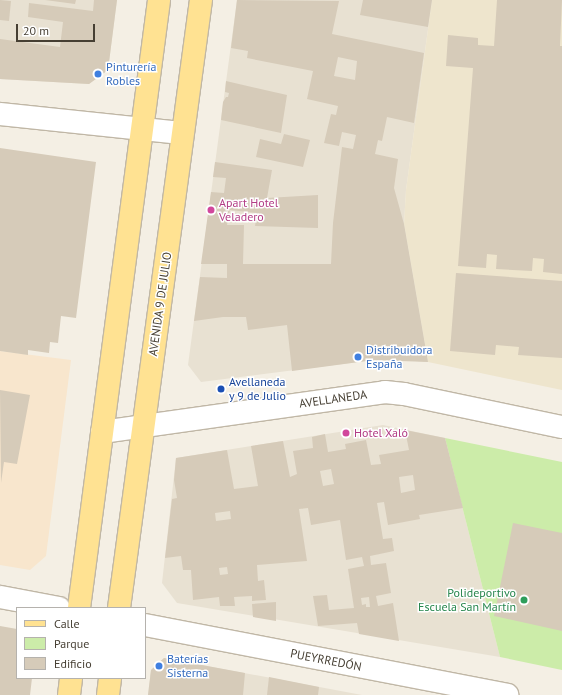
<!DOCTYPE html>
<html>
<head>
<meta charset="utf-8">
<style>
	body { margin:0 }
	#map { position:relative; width:562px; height:695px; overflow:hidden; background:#f4efe4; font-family:"PT Sans",sans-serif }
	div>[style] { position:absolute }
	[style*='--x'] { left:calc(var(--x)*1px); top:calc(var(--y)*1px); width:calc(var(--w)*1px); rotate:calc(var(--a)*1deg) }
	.residential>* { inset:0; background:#e8e1d2 }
	.commercial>* { inset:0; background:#f8e6cd }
	.education>* { inset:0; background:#eee5cd }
	.green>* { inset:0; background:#cceca9 }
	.building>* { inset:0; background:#d6cbb9 }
	.roads { filter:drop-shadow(1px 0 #c0b7a6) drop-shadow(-1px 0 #c0b7a6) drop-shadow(0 1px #c0b7a6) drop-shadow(0 -1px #c0b7a6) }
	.minor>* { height:22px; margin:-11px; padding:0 11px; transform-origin:11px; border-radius:11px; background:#fff }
	.major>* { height:22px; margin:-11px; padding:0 11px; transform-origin:11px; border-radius:11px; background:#ffe292 }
	.dots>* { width:11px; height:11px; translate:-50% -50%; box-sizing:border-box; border:2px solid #fff; border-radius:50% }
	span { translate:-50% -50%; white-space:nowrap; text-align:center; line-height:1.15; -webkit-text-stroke:3px #fff; paint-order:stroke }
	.shop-label { font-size:12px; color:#366cbe }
	.left { translate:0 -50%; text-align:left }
	.hotel-label { font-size:12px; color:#b23c85 }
	.street-label { font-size:12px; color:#463f33 }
	.transit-label { font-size:12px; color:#164399 }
	.leisure-label { font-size:12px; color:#27864d }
	.right { translate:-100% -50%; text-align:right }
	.legend { position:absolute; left:16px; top:607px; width:130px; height:72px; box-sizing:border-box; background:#fff; border:1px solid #b5b2ad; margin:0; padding:5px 7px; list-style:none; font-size:12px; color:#463f33 }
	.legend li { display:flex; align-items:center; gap:8px; height:20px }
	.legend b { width:20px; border:1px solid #b5b2ad }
	.scale { position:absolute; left:16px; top:24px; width:79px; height:18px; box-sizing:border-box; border:2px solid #463f33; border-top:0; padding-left:5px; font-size:12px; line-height:14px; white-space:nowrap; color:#463f33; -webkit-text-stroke:3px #fff; paint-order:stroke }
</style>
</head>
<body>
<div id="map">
	<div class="residential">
		<div style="clip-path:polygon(0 0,117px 0,108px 70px,89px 84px,0 79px)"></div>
		<div style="clip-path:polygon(237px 0,432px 0,406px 190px,404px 224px,428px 362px,403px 360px,374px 360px,201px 382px,188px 365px)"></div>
		<div style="clip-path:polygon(383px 425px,445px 438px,500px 657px,177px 603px,162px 583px,176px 458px)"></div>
		<div style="clip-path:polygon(164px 658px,362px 695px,148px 695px,151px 670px)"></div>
	</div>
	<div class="commercial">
		<div style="clip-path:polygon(0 351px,71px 360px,46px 556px,30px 570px,0 565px)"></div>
	</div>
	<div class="education">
		<div style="clip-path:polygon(432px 0,562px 0,562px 390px,428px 362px,404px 224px,406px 190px)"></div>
	</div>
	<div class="green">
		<div style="clip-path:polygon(445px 438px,562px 462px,562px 670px,500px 657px)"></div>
	</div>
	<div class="building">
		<div style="clip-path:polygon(0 0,11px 1px,9px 21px,0 20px)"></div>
		<div style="clip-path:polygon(45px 0,76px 0,75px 4px)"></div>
		<div style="clip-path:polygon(94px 0,117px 0,108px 70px,89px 84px,0 79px,0 39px,60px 47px,63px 22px,28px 17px,29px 3px,93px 11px)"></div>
		<div style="clip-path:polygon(evenodd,237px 0,339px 1px,332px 34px,424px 53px,414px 123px,387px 117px,382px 141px,378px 140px,375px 154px,398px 159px,394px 188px,404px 224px,428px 362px,374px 360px,292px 371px,287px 325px,248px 330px,246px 317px,223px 317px,194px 321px,200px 277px,227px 278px,227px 264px,201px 264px,211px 192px,224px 193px,226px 178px,213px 177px,215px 162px,272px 170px,267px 198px,318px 195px,318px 228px,255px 226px,257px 213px,230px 210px,227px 225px,244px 225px,243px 264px,331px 264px,333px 223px,342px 147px,353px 149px,356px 135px,342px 132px,339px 146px,324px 143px,331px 114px,336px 115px,338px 106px,307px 99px,313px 71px,247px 58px,248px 51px,231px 48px,237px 0,338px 57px,357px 61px,355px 80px,334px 76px,338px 57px)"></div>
		<div style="clip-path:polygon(363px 0,432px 0,428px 27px,360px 15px)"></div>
		<div style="clip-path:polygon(497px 0,562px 0,560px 46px,562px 46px,562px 274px,543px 272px,544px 259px,533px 258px,532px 271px,496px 269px,497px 255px,487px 254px,486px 268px,458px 266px,473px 68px,446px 66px,448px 35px,478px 38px,478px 45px,494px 46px)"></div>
		<div style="clip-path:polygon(226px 81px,287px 95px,281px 133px,221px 120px,223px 102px,226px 97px,228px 97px,229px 93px,225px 92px)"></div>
		<div style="clip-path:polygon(284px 134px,310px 140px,303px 167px,256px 157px,260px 139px,281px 144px)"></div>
		<div style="clip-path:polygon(0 148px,96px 162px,76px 318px,61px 316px,58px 343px,50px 342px,49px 353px,28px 350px,28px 355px,0 351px)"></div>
		<div style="clip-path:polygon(456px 273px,562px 281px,562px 358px,518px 355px,519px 347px,496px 345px,495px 355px,450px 351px)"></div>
		<div style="clip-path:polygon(0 390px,30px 395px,17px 464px,4px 462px,1px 483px)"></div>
		<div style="clip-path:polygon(evenodd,405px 430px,445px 438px,463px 508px,419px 515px,420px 519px,388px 525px,384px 502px,377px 503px,383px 539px,392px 538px,394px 551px,370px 556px,371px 565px,386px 563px,391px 593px,376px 596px,378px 606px,393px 603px,399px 641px,359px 634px,357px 623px,318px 626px,313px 596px,327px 595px,329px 610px,354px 608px,348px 569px,364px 566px,362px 557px,346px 560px,340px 520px,311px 525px,308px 508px,299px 509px,307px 561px,257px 565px,258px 581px,264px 580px,266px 600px,252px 601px,252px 596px,234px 597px,235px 606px,220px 606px,219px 597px,193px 600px,191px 570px,183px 570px,181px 556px,165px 558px,172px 499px,177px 498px,174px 480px,176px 458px,227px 450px,234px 489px,258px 486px,251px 446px,283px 441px,290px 477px,297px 474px,293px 451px,313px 448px,312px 437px,325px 434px,328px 452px,346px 449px,345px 444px,366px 440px,371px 465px,381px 464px,379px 455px,409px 450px,405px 430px,331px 469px,334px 484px,323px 486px,320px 471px,331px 469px,405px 430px,413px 475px,415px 490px,401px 493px,399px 477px,413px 475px,405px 430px,230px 511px,231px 519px,216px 521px,215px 513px,230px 511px,405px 430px,227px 567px,228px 574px,220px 575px,219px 568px,227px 567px,405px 430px,369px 597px,370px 607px,366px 607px,366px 604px,362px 605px,361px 598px,369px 597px)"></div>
		<div style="clip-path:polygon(513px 523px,562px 533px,562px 631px,494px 616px)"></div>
		<div style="clip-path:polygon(276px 602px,276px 621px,253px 617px,252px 604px)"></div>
		<div style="clip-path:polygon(0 626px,17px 629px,17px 678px,32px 678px,30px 695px,0 695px)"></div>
		<div style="clip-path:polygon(164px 658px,245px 673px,243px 695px,148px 695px,151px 670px)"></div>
		<div style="clip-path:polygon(269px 677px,319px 687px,318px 695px,267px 695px)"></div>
	</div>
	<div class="roads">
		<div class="minor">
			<div style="--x:0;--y:114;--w:183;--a:6"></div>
			<div style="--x:102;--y:432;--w:286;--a:-8"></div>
			<div style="--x:385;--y:392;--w:19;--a:6"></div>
			<div style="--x:404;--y:394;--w:161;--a:11.8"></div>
			<div style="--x:0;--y:597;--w:60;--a:10.6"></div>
			<div style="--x:145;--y:625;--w:369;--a:10.9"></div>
		</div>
		<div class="major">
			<div style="--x:79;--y:608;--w:613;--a:-82.5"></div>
			<div style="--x:119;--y:608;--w:614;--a:-82.32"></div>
			<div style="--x:69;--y:695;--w:17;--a:-83"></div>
			<div style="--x:108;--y:695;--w:17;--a:-83"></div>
		</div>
	</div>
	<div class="dots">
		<div style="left:98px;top:74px;background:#3f7fe0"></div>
		<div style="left:211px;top:210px;background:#d1479c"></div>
		<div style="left:358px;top:357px;background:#3f7fe0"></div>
		<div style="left:221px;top:389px;background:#1a4fb4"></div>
		<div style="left:346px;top:433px;background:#d1479c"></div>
		<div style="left:524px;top:600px;background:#2e9e5b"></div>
		<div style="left:159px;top:666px;background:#3f7fe0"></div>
	</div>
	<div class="shop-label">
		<span class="left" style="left:106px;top:74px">Pinturería<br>Robles</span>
		<span class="left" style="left:366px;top:357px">Distribuidora<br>España</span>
		<span class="left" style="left:167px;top:666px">Baterías<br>Sisterna</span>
	</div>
	<div class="hotel-label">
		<span class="left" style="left:219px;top:210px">Apart Hotel<br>Veladero</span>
		<span class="left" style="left:354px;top:433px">Hotel Xaló</span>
	</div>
	<div class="street-label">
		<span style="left:160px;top:304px;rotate:-82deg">AVENIDA 9 DE JULIO</span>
		<span style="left:333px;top:399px;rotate:-8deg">AVELLANEDA</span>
		<span style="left:326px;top:660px;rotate:11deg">PUEYRREDÓN</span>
	</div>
	<div class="transit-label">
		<span class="left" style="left:229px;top:389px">Avellaneda<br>y 9 de Julio</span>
	</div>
	<div class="leisure-label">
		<span class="right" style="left:516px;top:600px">Polideportivo<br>Escuela San Martín</span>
	</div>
	<ul class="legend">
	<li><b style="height:5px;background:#ffe292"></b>Calle</li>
	<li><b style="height:11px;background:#cceca9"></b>Parque</li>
	<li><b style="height:11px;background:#d6cbb9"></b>Edificio</li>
	</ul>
	<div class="scale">20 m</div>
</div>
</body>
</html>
